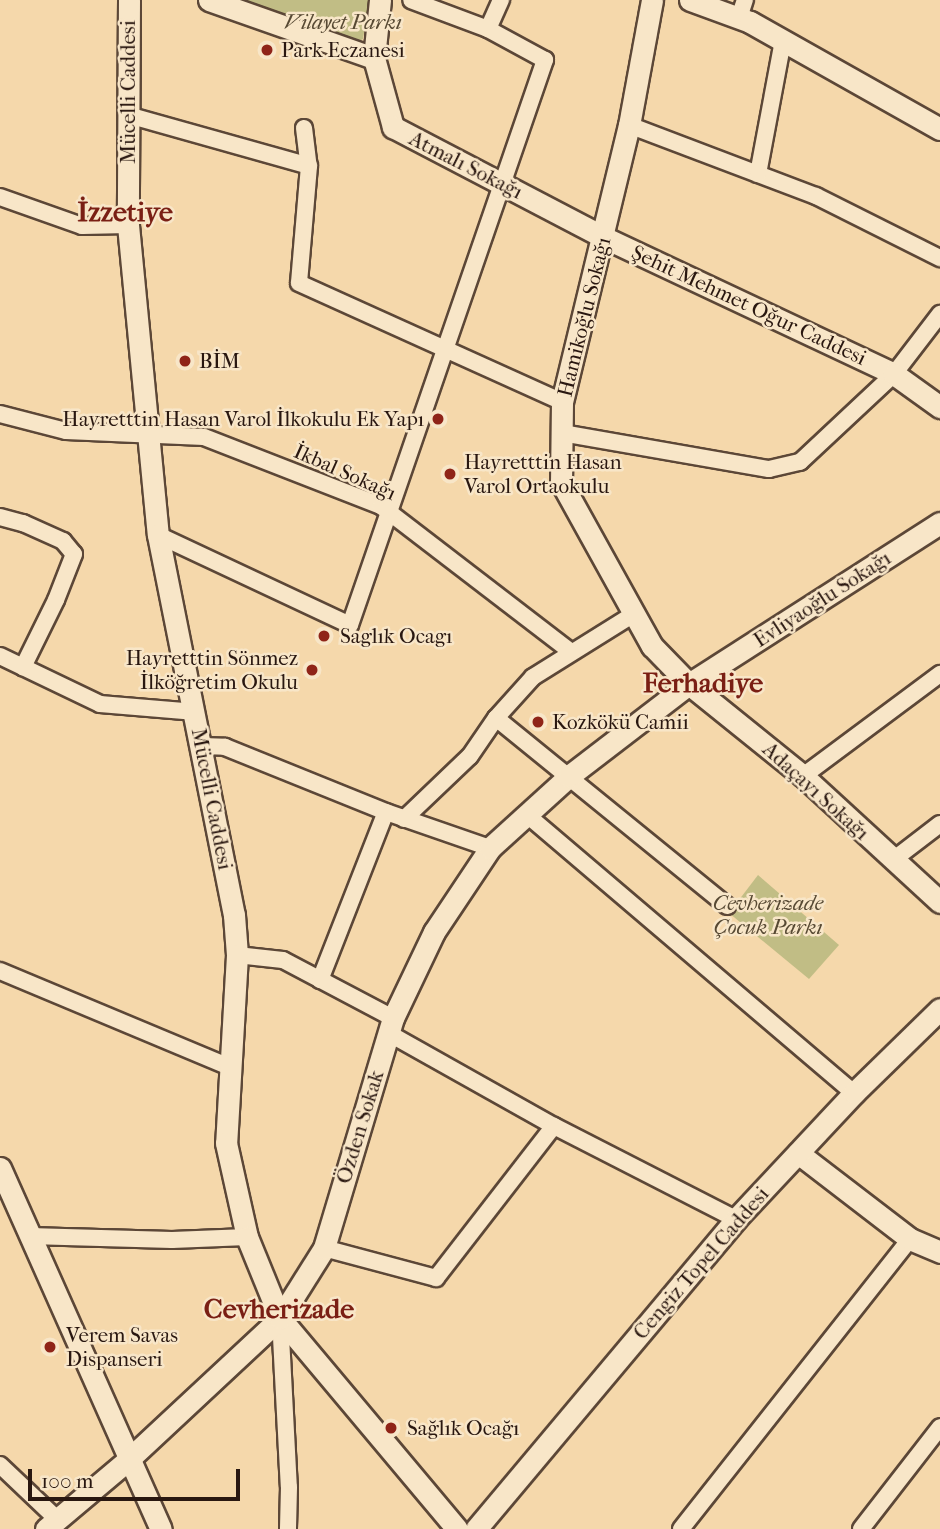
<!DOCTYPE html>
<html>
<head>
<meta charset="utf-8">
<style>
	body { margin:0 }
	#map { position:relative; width:940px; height:1529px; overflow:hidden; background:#f5d8ab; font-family:"IM FELL French Canon",serif }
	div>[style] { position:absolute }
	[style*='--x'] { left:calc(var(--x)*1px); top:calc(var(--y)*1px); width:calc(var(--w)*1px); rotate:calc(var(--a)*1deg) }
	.green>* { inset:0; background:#c1bd85 }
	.roads { filter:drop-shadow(2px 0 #5c4737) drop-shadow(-2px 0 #5c4737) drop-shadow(0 2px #5c4737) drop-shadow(0 -2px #5c4737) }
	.street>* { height:16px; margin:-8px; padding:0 8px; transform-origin:8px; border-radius:8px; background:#f8e6c8 }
	.secondary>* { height:21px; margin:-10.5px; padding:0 10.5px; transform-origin:10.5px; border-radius:10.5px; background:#f8e6c8 }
	.dots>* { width:19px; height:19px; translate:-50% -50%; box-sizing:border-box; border:4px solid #f8e6c8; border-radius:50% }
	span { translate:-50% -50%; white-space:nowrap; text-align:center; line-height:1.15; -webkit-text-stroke:5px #f8e6c8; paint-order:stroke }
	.park-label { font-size:21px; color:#574933; font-style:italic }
	.poi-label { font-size:21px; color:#291710 }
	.left { translate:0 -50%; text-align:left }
	.right { translate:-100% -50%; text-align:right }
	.street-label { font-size:21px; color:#291710 }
	.district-label { font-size:28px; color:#7a1f14; font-weight:700 }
	.scale { position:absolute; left:28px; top:1469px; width:212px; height:32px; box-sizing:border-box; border:4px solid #291710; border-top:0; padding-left:9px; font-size:21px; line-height:24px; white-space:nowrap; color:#291710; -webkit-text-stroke:5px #f8e6c8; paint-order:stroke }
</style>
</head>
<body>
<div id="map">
	<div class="green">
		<div style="clip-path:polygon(247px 0,369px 0,363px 39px,354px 44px,244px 11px)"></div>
		<div style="clip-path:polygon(758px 875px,839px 945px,809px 979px,729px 913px)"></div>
	</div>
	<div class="roads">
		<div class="street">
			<div style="--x:739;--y:18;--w:19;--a:-72"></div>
			<div style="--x:488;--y:29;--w:32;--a:-66"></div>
			<div style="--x:128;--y:115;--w:188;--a:15.7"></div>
			<div style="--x:309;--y:166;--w:117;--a:94.9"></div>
			<div style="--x:299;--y:283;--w:289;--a:24.3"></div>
			<div style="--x:629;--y:125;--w:200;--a:20.8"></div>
			<div style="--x:816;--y:196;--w:139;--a:26.6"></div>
			<div style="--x:304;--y:128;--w:38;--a:83"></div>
			<div style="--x:758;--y:174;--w:135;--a:-79.4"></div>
			<div style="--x:0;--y:197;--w:87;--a:19.5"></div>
			<div style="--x:82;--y:226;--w:46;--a:-1.2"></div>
			<div style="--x:0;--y:414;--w:68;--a:14.4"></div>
			<div style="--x:66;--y:431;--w:138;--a:2.5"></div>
			<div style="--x:204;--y:437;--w:190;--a:21.3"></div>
			<div style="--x:381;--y:506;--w:240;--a:37.5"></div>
			<div style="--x:562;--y:433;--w:210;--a:9.9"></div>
			<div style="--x:769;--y:469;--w:32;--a:-13"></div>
			<div style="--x:800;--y:462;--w:129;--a:-43.1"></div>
			<div style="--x:894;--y:374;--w:76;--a:-52.5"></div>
			<div style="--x:0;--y:517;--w:24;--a:15"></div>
			<div style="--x:23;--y:523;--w:44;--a:24.2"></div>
			<div style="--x:63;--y:541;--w:17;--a:50"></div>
			<div style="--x:74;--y:554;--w:49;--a:111.4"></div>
			<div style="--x:56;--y:600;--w:75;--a:116.2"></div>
			<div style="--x:158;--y:535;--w:212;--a:25.1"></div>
			<div style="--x:350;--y:625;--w:598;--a:-70.96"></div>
			<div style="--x:545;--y:60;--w:65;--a:-151.5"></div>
			<div style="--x:488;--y:29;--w:82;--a:-159.4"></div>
			<div style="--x:0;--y:656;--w:111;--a:25.6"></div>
			<div style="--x:100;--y:704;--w:96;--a:4.8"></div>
			<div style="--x:496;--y:718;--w:298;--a:39.1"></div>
			<div style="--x:202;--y:746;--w:23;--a:2"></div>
			<div style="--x:225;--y:747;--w:174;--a:22"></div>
			<div style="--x:386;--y:812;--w:110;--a:19.1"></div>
			<div style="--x:803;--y:776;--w:171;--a:-36.7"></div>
			<div style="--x:526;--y:814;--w:431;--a:40.4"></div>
			<div style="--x:404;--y:819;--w:91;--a:-43.7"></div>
			<div style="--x:470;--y:756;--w:46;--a:-55.6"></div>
			<div style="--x:496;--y:718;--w:55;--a:-47.9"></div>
			<div style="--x:533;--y:677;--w:119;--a:-32"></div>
			<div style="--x:893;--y:860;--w:59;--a:-37.5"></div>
			<div style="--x:237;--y:955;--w:46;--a:6.2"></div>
			<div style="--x:283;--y:960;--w:124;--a:27.8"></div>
			<div style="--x:0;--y:971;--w:249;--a:22.7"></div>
			<div style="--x:320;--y:980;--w:180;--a:-68.6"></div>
			<div style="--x:388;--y:1033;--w:190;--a:29.3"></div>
			<div style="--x:554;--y:1126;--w:204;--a:27.1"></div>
			<div style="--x:29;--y:1236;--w:143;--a:1.6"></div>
			<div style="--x:172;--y:1240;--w:75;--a:-2.3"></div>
			<div style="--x:324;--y:1248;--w:116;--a:15"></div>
			<div style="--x:436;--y:1278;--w:192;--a:-52.2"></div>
			<div style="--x:280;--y:1318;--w:169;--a:87"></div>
			<div style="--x:289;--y:1487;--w:42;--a:91.4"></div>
			<div style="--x:0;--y:1465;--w:79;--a:43.5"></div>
			<div style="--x:681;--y:1529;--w:370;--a:-51.7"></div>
			<div style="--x:861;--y:1529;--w:129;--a:-52.2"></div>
		</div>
		<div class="secondary">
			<div style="--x:129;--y:0;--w:225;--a:90.3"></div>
			<div style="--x:128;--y:225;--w:311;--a:84.5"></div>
			<div style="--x:158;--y:535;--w:388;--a:78.7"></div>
			<div style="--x:234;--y:915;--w:40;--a:85.7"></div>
			<div style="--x:237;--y:955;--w:188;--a:93.3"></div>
			<div style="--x:226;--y:1143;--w:96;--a:77.4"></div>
			<div style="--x:247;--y:1237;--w:87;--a:67.8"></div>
			<div style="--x:280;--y:1318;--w:275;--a:50"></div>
			<div style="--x:209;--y:0;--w:175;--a:19.4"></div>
			<div style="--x:380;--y:0;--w:58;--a:95.9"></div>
			<div style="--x:374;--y:58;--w:72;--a:74.6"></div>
			<div style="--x:393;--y:127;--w:237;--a:27.6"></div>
			<div style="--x:603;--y:237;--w:322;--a:25.2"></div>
			<div style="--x:894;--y:374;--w:57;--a:35.7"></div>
			<div style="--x:652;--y:0;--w:127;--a:100.4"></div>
			<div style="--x:629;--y:125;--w:285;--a:103.6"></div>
			<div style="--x:562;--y:402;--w:80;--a:90.7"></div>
			<div style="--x:561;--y:482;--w:188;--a:61"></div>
			<div style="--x:652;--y:646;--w:53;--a:45.8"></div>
			<div style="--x:689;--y:684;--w:146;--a:38.9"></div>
			<div style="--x:803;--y:776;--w:186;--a:42.6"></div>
			<div style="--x:690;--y:0;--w:64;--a:20.1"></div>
			<div style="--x:750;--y:22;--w:218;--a:29.4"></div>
			<div style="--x:798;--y:1153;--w:141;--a:37.5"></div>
			<div style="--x:910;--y:1239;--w:33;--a:23"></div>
			<div style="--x:0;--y:1168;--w:395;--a:66"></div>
			<div style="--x:46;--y:1529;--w:109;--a:-40.1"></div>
			<div style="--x:129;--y:1459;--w:207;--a:-43"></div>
			<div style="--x:280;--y:1318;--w:83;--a:-57.8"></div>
			<div style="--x:324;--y:1248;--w:240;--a:-73.3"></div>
			<div style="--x:393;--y:1018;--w:95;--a:-64.5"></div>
			<div style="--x:434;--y:932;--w:101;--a:-56.3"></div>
			<div style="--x:490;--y:848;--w:107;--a:-42.3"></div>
			<div style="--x:569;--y:776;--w:151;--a:-37.5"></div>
			<div style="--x:689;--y:684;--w:298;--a:-32.7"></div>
			<div style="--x:476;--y:1529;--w:405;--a:-50"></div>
			<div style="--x:736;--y:1219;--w:173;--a:-46.9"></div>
			<div style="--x:854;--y:1093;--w:120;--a:-44.3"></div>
		</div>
	</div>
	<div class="dots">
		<div style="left:267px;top:50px;background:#8f2418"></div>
		<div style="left:185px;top:361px;background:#8f2418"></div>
		<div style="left:438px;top:419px;background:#8f2418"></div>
		<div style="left:450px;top:474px;background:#8f2418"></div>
		<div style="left:324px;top:636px;background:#8f2418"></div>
		<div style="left:312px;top:670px;background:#8f2418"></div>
		<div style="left:538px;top:722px;background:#8f2418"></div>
		<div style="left:50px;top:1347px;background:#8f2418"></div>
		<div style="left:391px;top:1428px;background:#8f2418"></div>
	</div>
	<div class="park-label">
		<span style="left:343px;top:22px">Vilayet Parkı</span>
		<span style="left:768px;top:915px">Cevherizade<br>Çocuk Parkı</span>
	</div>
	<div class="poi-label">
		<span class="left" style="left:281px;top:50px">Park Eczanesi</span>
		<span class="left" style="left:199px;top:361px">BİM</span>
		<span class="right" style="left:424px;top:419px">Hayretttin Hasan Varol İlkokulu Ek Yapı</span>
		<span class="left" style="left:464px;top:474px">Hayretttin Hasan<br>Varol Ortaokulu</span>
		<span class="left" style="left:340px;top:636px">Saglık Ocagı</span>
		<span class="right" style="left:298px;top:670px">Hayretttin Sönmez<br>İlköğretim Okulu</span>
		<span class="left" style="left:552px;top:722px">Kozkökü Camii</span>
		<span class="left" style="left:66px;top:1347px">Verem Savas<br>Dispanseri</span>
		<span class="left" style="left:407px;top:1428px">Sağlık Ocağı</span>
	</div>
	<div class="street-label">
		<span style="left:128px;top:92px;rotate:-90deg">Mücelli Caddesi</span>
		<span style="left:466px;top:165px;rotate:27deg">Atmalı Sokağı</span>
		<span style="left:749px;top:305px;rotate:25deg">Şehit Mehmet Oğur Caddesi</span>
		<span style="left:584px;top:317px;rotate:-76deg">Hamikoğlu Sokağı</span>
		<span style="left:345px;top:472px;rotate:24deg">İkbal Sokağı</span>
		<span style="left:822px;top:599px;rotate:-33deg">Evliyaoğlu Sokağı</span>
		<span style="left:816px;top:791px;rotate:42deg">Adaçayı Sokağı</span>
		<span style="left:212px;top:799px;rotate:79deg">Mücelli Caddesi</span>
		<span style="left:360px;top:1127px;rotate:-73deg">Özden Sokak</span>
		<span style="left:701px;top:1263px;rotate:-49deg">Cengiz Topel Caddesi</span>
	</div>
	<div class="district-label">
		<span style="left:125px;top:212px">İzzetiye</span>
		<span style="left:703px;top:683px">Ferhadiye</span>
		<span style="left:279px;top:1309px">Cevherizade</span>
	</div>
	<div class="scale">100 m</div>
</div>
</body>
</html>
